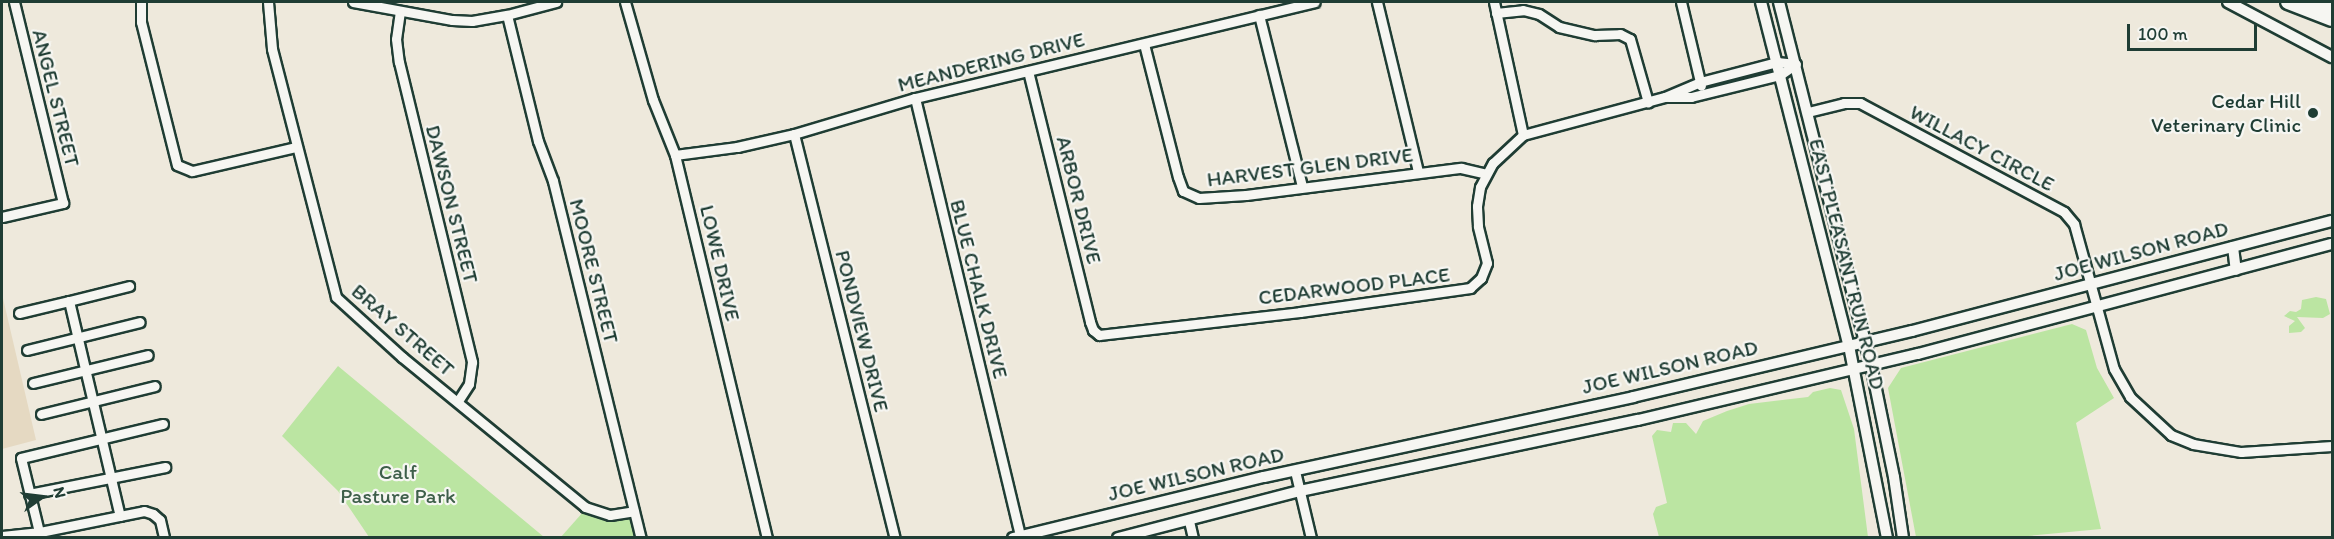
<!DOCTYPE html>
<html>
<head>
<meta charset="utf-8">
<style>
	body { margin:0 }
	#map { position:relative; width:2334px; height:539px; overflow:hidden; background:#eee9dc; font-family:Itim,sans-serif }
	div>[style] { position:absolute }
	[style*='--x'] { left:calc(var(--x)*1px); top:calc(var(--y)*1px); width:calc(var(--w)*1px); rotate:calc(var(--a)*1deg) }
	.built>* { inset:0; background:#e5d9c2 }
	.green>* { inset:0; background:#bbe5a2 }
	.roads { filter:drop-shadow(2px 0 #1f3d34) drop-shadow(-2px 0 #1f3d34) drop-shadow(0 2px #1f3d34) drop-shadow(0 -2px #1f3d34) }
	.minor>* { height:9px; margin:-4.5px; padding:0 4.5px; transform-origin:4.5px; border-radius:4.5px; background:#f6f6f2 }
	.major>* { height:10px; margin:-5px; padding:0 5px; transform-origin:5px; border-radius:5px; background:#f6f6f2 }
	.highway>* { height:14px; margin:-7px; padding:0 7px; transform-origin:7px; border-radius:7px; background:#f6f6f2 }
	.dots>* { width:16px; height:16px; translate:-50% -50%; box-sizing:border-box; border:3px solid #f6f6f2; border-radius:50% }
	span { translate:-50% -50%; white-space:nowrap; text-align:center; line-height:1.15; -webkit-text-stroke:4.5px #f6f6f2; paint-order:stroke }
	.street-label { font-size:21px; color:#1f3d34 }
	.poi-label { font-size:21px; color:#1f3d34 }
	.right { translate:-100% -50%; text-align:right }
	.park-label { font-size:21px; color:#3e5f4a }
	.frame { position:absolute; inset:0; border:3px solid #1f3d34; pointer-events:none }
	.north { position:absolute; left:12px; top:467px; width:60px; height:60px; -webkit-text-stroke:4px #f6f6f2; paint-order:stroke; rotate:76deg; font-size:16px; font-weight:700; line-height:24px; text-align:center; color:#1f3d34 }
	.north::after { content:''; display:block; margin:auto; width:21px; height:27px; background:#1f3d34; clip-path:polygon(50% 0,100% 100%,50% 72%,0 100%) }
	.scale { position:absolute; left:2127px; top:24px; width:130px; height:27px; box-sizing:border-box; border:3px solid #1f3d34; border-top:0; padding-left:8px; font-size:18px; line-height:21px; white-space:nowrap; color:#1f3d34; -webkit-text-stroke:4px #f6f6f2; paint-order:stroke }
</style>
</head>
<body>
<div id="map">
	<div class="built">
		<div style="clip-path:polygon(2px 294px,36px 440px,2px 449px)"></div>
	</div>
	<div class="green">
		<div style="clip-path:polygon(2316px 297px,2326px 299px,2330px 314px,2323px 318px,2297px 317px,2305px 328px,2301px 332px,2289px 333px,2289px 326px,2295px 321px,2284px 316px,2290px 311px,2296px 312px,2301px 309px,2302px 300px)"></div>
		<div style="clip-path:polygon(2072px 324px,2086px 330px,2097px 368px,2114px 398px,2076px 423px,2101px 529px,2017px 537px,1916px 537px,1888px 388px,1901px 368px)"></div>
		<div style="clip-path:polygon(338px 366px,544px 537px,369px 537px,338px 491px,282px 436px)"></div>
		<div style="clip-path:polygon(1830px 388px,1841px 390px,1854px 429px,1868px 537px,1659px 537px,1653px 514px,1656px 507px,1667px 503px,1652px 436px,1657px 430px,1671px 432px,1673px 423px,1686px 423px,1696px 434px,1703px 421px,1727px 411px,1749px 404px,1808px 397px,1813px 392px)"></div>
		<div style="clip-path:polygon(584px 511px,627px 517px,633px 520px,637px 538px,560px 538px)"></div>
	</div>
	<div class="roads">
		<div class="minor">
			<div style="--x:141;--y:2;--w:20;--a:90"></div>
			<div style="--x:141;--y:22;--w:147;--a:75.9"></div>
			<div style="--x:177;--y:165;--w:16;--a:22"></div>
			<div style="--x:192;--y:171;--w:107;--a:-13"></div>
			<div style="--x:268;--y:2;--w:47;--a:85.1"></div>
			<div style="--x:272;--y:49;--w:256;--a:75.5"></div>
			<div style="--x:336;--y:297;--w:89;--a:42.3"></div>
			<div style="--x:402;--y:357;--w:237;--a:39.3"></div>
			<div style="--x:585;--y:507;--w:26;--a:18"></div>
			<div style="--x:610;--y:515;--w:24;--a:-9"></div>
			<div style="--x:353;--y:2;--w:101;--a:10.3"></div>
			<div style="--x:452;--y:20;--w:20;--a:3"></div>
			<div style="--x:472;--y:21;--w:36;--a:-10"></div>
			<div style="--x:507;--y:15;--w:51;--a:-14.9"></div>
			<div style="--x:625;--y:2;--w:102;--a:74.1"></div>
			<div style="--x:653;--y:100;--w:59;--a:68.2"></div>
			<div style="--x:675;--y:155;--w:394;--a:76.5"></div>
			<div style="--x:1377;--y:2;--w:175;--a:76.4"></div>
			<div style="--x:1494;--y:2;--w:136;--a:77.7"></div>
			<div style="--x:1681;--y:2;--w:86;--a:76.6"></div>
			<div style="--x:400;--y:11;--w:28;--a:98"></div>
			<div style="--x:396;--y:39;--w:23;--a:83"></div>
			<div style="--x:399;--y:62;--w:309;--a:76.3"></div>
			<div style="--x:472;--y:362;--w:22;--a:98"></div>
			<div style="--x:469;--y:384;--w:20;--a:123"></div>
			<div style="--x:1496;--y:13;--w:27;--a:-6"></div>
			<div style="--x:1523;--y:10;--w:16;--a:14"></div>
			<div style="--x:1539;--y:14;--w:24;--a:33"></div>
			<div style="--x:1559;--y:27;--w:37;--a:13"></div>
			<div style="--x:1595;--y:35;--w:25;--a:-2"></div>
			<div style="--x:1620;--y:34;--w:11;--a:27"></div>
			<div style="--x:1630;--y:39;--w:66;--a:74.1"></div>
			<div style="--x:507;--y:15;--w:130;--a:76.2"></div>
			<div style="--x:538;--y:141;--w:43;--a:69.4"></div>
			<div style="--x:553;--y:181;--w:368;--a:76.2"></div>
			<div style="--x:1259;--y:15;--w:176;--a:75.9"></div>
			<div style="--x:1144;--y:44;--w:137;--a:75.7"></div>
			<div style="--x:1178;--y:177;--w:15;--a:70"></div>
			<div style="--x:1183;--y:191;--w:17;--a:24"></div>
			<div style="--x:1199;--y:198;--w:47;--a:-3.7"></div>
			<div style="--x:1246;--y:195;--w:217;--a:-7.2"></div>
			<div style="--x:1461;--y:168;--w:26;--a:13"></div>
			<div style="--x:1028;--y:71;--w:259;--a:76.1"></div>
			<div style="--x:1090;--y:322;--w:9;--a:69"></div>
			<div style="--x:1093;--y:330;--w:8;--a:40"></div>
			<div style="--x:1099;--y:335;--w:202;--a:-6.5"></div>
			<div style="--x:1300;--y:312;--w:172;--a:-8"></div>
			<div style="--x:1470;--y:288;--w:15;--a:-42"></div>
			<div style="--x:1481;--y:278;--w:16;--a:-68"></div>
			<div style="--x:1487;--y:263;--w:38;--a:-104"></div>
			<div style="--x:1478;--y:226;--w:20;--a:-93"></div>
			<div style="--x:1477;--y:206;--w:19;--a:-81"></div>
			<div style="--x:1480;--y:187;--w:27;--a:-62"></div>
			<div style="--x:1493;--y:163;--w:41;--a:-43"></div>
			<div style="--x:1523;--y:135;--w:147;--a:-15"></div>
			<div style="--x:1665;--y:97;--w:38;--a:-23"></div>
			<div style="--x:1700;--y:82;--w:80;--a:-14.6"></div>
			<div style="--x:1777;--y:62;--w:19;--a:6"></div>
			<div style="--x:1668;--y:97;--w:23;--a:0"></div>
			<div style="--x:1691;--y:97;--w:92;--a:-13.9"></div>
			<div style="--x:1780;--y:75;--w:19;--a:-35"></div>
			<div style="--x:915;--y:98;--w:453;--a:76.5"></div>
			<div style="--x:1808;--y:112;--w:37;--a:-14"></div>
			<div style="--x:1844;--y:103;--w:16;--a:0"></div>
			<div style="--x:1860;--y:103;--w:231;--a:28.1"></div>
			<div style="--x:2064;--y:212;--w:16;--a:50"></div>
			<div style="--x:2074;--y:224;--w:150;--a:74.6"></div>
			<div style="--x:2114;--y:369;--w:32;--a:60"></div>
			<div style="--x:2130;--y:397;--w:56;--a:42.8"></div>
			<div style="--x:2171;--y:435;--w:24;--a:22"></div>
			<div style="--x:2193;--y:444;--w:49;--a:9.5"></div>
			<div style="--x:2241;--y:452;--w:91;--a:-3.8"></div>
			<div style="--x:794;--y:134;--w:416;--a:76"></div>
			<div style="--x:675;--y:155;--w:63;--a:-7.4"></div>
			<div style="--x:737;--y:147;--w:58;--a:-12.8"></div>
			<div style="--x:794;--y:134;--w:126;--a:-16.6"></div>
			<div style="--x:915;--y:98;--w:411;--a:-13.5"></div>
			<div style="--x:2;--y:217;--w:63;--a:-12.9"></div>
			<div style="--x:63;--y:203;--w:207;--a:-103.7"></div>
			<div style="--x:69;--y:301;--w:62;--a:-14"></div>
			<div style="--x:19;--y:313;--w:51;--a:-13.5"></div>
			<div style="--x:69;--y:301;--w:221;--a:76.7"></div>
			<div style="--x:27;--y:350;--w:116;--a:-13.9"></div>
			<div style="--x:33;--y:383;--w:118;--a:-13.7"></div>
			<div style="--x:41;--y:414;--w:117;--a:-13.8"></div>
			<div style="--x:1295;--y:471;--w:69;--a:76.6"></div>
			<div style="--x:29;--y:494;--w:139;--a:-11.2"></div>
			<div style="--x:1189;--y:521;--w:17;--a:77"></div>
			<div style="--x:39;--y:532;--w:76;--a:-103.7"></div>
			<div style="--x:21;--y:458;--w:146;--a:-13.5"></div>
			<div style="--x:35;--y:533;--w:111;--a:-11.4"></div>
			<div style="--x:144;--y:511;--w:9;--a:18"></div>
			<div style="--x:153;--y:514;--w:9;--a:41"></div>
			<div style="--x:160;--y:520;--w:18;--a:77"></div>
			<div style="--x:2;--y:536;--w:31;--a:-6"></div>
			<div style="--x:33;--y:533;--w:5;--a:79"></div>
		</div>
		<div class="major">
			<div style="--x:1761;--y:2;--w:355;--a:75.7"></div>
			<div style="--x:1849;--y:346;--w:196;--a:78.8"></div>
			<div style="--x:1779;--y:2;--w:374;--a:75.8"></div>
			<div style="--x:1871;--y:365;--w:114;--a:78.4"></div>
			<div style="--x:1894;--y:477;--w:62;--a:81.6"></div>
			<div style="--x:2228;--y:2;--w:118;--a:27.9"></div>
			<div style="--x:2233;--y:247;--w:23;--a:83"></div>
			<div style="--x:1013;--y:538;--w:258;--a:-13.7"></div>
			<div style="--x:1264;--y:477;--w:378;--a:-12.2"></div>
			<div style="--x:1633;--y:397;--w:287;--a:-13.3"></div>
			<div style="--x:1912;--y:331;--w:434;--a:-14.7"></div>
			<div style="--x:1118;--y:538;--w:188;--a:-14.5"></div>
			<div style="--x:1300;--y:491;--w:345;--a:-11.9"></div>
			<div style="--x:1638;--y:420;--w:288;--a:-13.3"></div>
			<div style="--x:1918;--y:354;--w:428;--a:-14.9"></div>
		</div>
		<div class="highway">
			<div style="--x:2288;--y:2;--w:47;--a:21.1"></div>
			<div style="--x:2315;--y:2;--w:19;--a:28"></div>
		</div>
	</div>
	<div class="dots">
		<div style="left:2313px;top:113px;background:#1f3d34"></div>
	</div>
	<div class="street-label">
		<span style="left:991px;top:62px;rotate:-14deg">MEANDERING DRIVE</span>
		<span style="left:56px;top:98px;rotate:76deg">ANGEL STREET</span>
		<span style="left:1982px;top:148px;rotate:28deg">WILLACY CIRCLE</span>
		<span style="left:1310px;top:167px;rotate:-7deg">HARVEST GLEN DRIVE</span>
		<span style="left:1079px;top:200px;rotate:76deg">ARBOR DRIVE</span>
		<span style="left:452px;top:204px;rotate:76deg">DAWSON STREET</span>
		<span style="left:2141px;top:251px;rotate:-15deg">JOE WILSON ROAD</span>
		<span style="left:720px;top:263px;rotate:77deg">LOWE DRIVE</span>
		<span style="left:1847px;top:264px;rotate:76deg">EAST PLEASANT RUN ROAD</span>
		<span style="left:594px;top:271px;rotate:76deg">MOORE STREET</span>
		<span style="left:1354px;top:286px;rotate:-7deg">CEDARWOOD PLACE</span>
		<span style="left:979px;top:289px;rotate:76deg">BLUE CHALK DRIVE</span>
		<span style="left:403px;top:330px;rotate:41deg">BRAY STREET</span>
		<span style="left:862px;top:331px;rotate:76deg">PONDVIEW DRIVE</span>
		<span style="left:1670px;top:367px;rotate:-13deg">JOE WILSON ROAD</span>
		<span style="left:1196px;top:474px;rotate:-13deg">JOE WILSON ROAD</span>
	</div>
	<div class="poi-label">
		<span class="right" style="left:2301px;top:113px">Cedar Hill<br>Veterinary Clinic</span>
	</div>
	<div class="park-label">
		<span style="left:398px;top:484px">Calf<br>Pasture Park</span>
	</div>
	<div class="frame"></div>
	<div class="north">N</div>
	<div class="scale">100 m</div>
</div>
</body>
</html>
